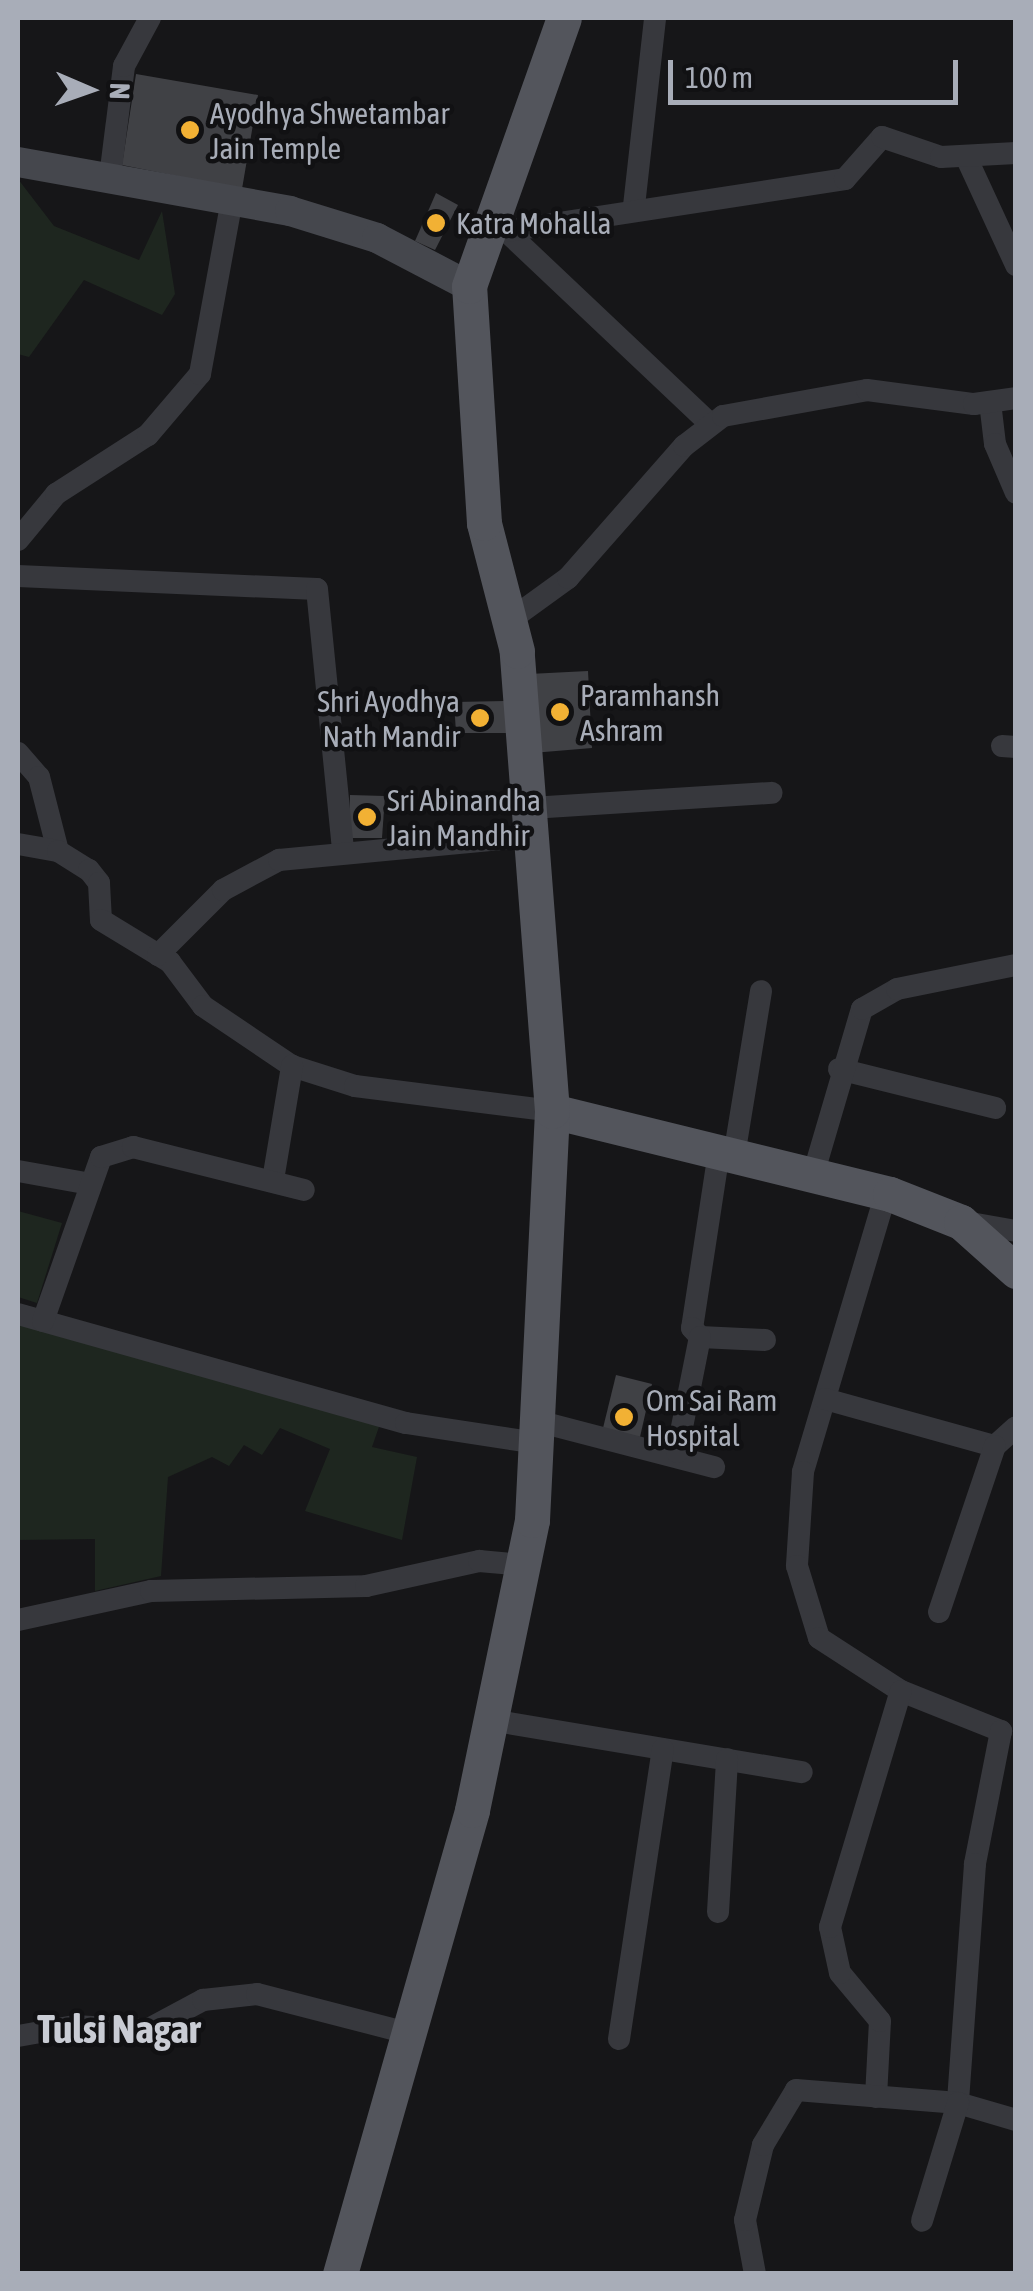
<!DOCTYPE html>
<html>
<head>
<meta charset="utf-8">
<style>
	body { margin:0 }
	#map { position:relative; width:1033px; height:2291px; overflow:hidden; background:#161618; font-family:"Asap Condensed",sans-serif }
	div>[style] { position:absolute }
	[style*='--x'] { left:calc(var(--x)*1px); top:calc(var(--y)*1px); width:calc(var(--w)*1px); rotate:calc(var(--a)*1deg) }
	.green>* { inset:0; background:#1e261f }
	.building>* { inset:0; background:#404145 }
	.street>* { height:22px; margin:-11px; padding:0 11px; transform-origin:11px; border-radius:11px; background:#37383d }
	.secondary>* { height:30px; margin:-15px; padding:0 15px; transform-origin:15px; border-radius:15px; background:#45474d }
	.primary>* { height:35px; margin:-17.5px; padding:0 17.5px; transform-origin:17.5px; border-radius:17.5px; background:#53555c }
	.dots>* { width:28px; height:28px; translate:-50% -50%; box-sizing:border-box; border:5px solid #111113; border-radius:50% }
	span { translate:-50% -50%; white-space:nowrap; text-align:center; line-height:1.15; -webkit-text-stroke:9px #111113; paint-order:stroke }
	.poi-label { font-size:30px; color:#a8adb8 }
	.left { translate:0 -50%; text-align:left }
	.right { translate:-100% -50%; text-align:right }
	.district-label { font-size:40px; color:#c9ccd4; font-weight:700 }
	.frame { position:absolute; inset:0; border:20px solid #a8adb8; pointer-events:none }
	.north { position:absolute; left:40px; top:40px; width:100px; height:100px; -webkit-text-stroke:8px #111113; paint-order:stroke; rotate:92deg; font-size:28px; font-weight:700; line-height:40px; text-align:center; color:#a8adb8 }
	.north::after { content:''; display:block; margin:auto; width:35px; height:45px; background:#a8adb8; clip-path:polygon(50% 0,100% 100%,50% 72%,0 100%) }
	.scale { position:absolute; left:668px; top:60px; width:290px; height:45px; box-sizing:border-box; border:5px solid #a8adb8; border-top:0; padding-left:12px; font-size:30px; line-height:35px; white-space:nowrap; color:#a8adb8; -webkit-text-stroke:8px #111113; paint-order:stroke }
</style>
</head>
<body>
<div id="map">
	<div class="green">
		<div style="clip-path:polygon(18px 179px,54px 226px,139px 260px,162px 211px,175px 294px,162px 315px,84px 280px,29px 357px,18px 354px)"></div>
		<div style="clip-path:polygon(18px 1211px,62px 1223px,37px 1303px,18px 1297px)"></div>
		<div style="clip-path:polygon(18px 1323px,381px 1421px,372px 1447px,417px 1457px,402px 1540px,305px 1511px,330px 1449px,280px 1428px,262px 1455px,244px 1445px,229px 1466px,212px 1457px,168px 1477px,161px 1576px,95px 1591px,95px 1539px,18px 1540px)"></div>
	</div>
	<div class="building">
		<div style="clip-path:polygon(136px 74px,258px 95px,242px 189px,122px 165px)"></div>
		<div style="clip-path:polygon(436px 193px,458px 205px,435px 250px,415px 241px)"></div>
		<div style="clip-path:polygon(588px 671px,592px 748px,532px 753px,529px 674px)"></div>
		<div style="clip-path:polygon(505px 701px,507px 733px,456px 733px,454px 702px)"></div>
		<div style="clip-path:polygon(350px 795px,385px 796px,382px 838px,349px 838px)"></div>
		<div style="clip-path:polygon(616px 1375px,652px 1384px,640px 1437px,603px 1428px)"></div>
	</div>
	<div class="street">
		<div style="--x:967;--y:159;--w:117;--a:65.2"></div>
		<div style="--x:110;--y:177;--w:112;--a:-82.8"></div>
		<div style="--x:124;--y:66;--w:55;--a:-61.6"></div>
		<div style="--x:634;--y:206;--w:189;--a:-83.6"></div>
		<div style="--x:505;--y:230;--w:281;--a:43.4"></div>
		<div style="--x:487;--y:234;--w:362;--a:-8.7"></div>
		<div style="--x:845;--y:179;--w:56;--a:-48.6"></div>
		<div style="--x:882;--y:137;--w:62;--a:18.7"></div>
		<div style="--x:941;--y:157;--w:75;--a:-3.1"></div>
		<div style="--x:990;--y:402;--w:42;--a:83.2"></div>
		<div style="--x:995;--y:444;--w:53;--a:66.8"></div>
		<div style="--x:18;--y:540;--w:60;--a:-50.4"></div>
		<div style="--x:56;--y:494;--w:109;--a:-32.7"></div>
		<div style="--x:148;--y:435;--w:80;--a:-49.6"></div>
		<div style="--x:200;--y:374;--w:177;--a:-79.6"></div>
		<div style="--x:18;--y:576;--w:299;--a:2.5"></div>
		<div style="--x:317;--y:589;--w:263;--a:84.3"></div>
		<div style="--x:510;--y:620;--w:72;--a:-35.9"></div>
		<div style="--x:568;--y:578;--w:176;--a:-48.7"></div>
		<div style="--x:684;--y:446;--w:49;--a:-37.6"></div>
		<div style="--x:723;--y:416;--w:146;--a:-10.2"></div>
		<div style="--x:867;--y:390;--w:108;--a:7.5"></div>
		<div style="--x:974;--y:404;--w:42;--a:-8.1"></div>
		<div style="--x:1002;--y:746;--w:14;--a:4"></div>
		<div style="--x:18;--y:753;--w:32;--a:49"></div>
		<div style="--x:39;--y:777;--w:76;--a:75.6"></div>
		<div style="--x:531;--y:808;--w:241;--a:-3.6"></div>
		<div style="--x:18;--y:844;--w:41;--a:9.9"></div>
		<div style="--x:58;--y:851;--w:36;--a:32"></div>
		<div style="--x:89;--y:870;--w:16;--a:52"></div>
		<div style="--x:99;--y:883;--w:37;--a:87"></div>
		<div style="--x:101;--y:920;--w:81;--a:31.3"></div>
		<div style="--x:170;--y:962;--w:55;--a:53.1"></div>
		<div style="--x:203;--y:1006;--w:107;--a:34"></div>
		<div style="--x:292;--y:1066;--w:66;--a:17.6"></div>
		<div style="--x:355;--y:1086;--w:199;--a:7.2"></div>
		<div style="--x:158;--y:955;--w:92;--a:-45"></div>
		<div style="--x:223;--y:890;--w:64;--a:-28.2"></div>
		<div style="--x:279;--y:860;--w:255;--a:-5.4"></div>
		<div style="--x:839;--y:1069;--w:161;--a:14"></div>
		<div style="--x:719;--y:1152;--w:178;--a:98.7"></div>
		<div style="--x:692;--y:1328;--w:12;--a:48"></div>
		<div style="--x:700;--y:1337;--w:65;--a:2.6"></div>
		<div style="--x:734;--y:1156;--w:167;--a:-80.7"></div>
		<div style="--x:18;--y:1171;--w:73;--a:10.2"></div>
		<div style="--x:813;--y:1175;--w:173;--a:-73.6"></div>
		<div style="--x:862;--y:1009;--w:40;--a:-29.7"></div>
		<div style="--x:897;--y:989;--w:121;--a:-11.4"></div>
		<div style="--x:273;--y:1180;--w:116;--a:-80.5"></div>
		<div style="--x:886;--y:1193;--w:291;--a:106.6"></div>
		<div style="--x:803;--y:1472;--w:94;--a:93.7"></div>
		<div style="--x:797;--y:1566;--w:75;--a:73"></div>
		<div style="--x:819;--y:1638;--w:98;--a:32.9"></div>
		<div style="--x:901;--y:1691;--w:108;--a:21.8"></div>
		<div style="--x:1001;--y:1731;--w:136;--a:101.1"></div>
		<div style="--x:975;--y:1864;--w:240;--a:94.1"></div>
		<div style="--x:958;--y:2103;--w:60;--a:16.3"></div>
		<div style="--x:965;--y:1222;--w:52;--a:10"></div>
		<div style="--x:18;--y:1314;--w:403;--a:15.7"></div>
		<div style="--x:406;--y:1423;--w:132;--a:8.7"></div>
		<div style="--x:43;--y:1321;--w:174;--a:-70.5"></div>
		<div style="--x:101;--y:1157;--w:34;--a:-17"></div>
		<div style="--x:133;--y:1147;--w:176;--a:14.1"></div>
		<div style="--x:825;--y:1399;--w:176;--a:15.5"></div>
		<div style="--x:995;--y:1446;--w:28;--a:-42"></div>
		<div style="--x:537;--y:1421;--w:183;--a:14.6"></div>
		<div style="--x:677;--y:1452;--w:117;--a:-78.7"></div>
		<div style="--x:939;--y:1612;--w:175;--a:-71.4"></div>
		<div style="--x:18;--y:1620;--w:136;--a:-12.3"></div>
		<div style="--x:151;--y:1591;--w:215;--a:-1.3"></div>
		<div style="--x:366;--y:1586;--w:116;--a:-12.5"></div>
		<div style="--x:479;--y:1561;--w:44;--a:5.2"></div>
		<div style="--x:490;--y:1720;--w:316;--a:9.5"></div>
		<div style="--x:718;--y:1912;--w:153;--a:-86.6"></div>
		<div style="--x:18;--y:2036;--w:57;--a:-10.1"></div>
		<div style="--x:74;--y:2026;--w:73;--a:3.1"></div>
		<div style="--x:147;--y:2030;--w:64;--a:-28.2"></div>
		<div style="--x:203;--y:2000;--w:54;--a:-6.3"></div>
		<div style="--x:257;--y:1994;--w:156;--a:14.5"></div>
		<div style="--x:619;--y:2039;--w:293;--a:-81.4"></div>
		<div style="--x:876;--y:2097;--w:76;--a:-87"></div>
		<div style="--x:880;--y:2021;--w:62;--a:-129.8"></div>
		<div style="--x:840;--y:1973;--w:47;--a:-102.3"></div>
		<div style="--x:830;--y:1927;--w:246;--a:-73.3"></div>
		<div style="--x:755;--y:2274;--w:55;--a:-100.5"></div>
		<div style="--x:745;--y:2220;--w:77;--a:-76.5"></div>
		<div style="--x:763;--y:2145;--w:64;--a:-59"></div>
		<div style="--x:796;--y:2090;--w:163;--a:4.6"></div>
		<div style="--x:958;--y:2103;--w:123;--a:107"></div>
	</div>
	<div class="secondary">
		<div style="--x:18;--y:162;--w:276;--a:10.2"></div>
		<div style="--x:290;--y:211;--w:91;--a:17.2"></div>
		<div style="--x:377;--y:238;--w:104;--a:27.6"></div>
	</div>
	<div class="primary">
		<div style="--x:552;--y:1111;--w:348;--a:13.8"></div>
		<div style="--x:890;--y:1194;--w:76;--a:21.5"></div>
		<div style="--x:961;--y:1222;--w:74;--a:41.7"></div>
		<div style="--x:340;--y:2274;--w:482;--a:-74.1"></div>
		<div style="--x:472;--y:1810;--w:296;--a:-78.3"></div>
		<div style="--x:532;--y:1520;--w:409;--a:-87.2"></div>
		<div style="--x:552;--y:1111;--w:461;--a:-94.4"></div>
		<div style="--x:517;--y:651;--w:132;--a:-104.5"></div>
		<div style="--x:484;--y:523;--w:237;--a:-93.6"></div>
		<div style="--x:469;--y:286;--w:284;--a:-70.5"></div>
	</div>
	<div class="dots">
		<div style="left:190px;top:130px;background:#f2b134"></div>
		<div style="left:436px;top:223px;background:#f2b134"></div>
		<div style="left:560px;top:712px;background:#f2b134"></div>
		<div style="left:480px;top:718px;background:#f2b134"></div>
		<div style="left:367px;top:817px;background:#f2b134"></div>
		<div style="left:624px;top:1417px;background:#f2b134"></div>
	</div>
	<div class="poi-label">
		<span class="left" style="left:210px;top:130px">Ayodhya Shwetambar<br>Jain Temple</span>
		<span class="left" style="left:456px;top:223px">Katra Mohalla</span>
		<span class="left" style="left:580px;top:712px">Paramhansh<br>Ashram</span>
		<span class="right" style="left:460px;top:718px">Shri Ayodhya<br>Nath Mandir</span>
		<span class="left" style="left:387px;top:817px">Sri Abinandha<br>Jain Mandhir</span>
		<span class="left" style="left:646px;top:1417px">Om Sai Ram<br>Hospital</span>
	</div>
	<div class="district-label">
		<span style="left:119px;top:2029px">Tulsi Nagar</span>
	</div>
	<div class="frame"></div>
	<div class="north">N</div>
	<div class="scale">100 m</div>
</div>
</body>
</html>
